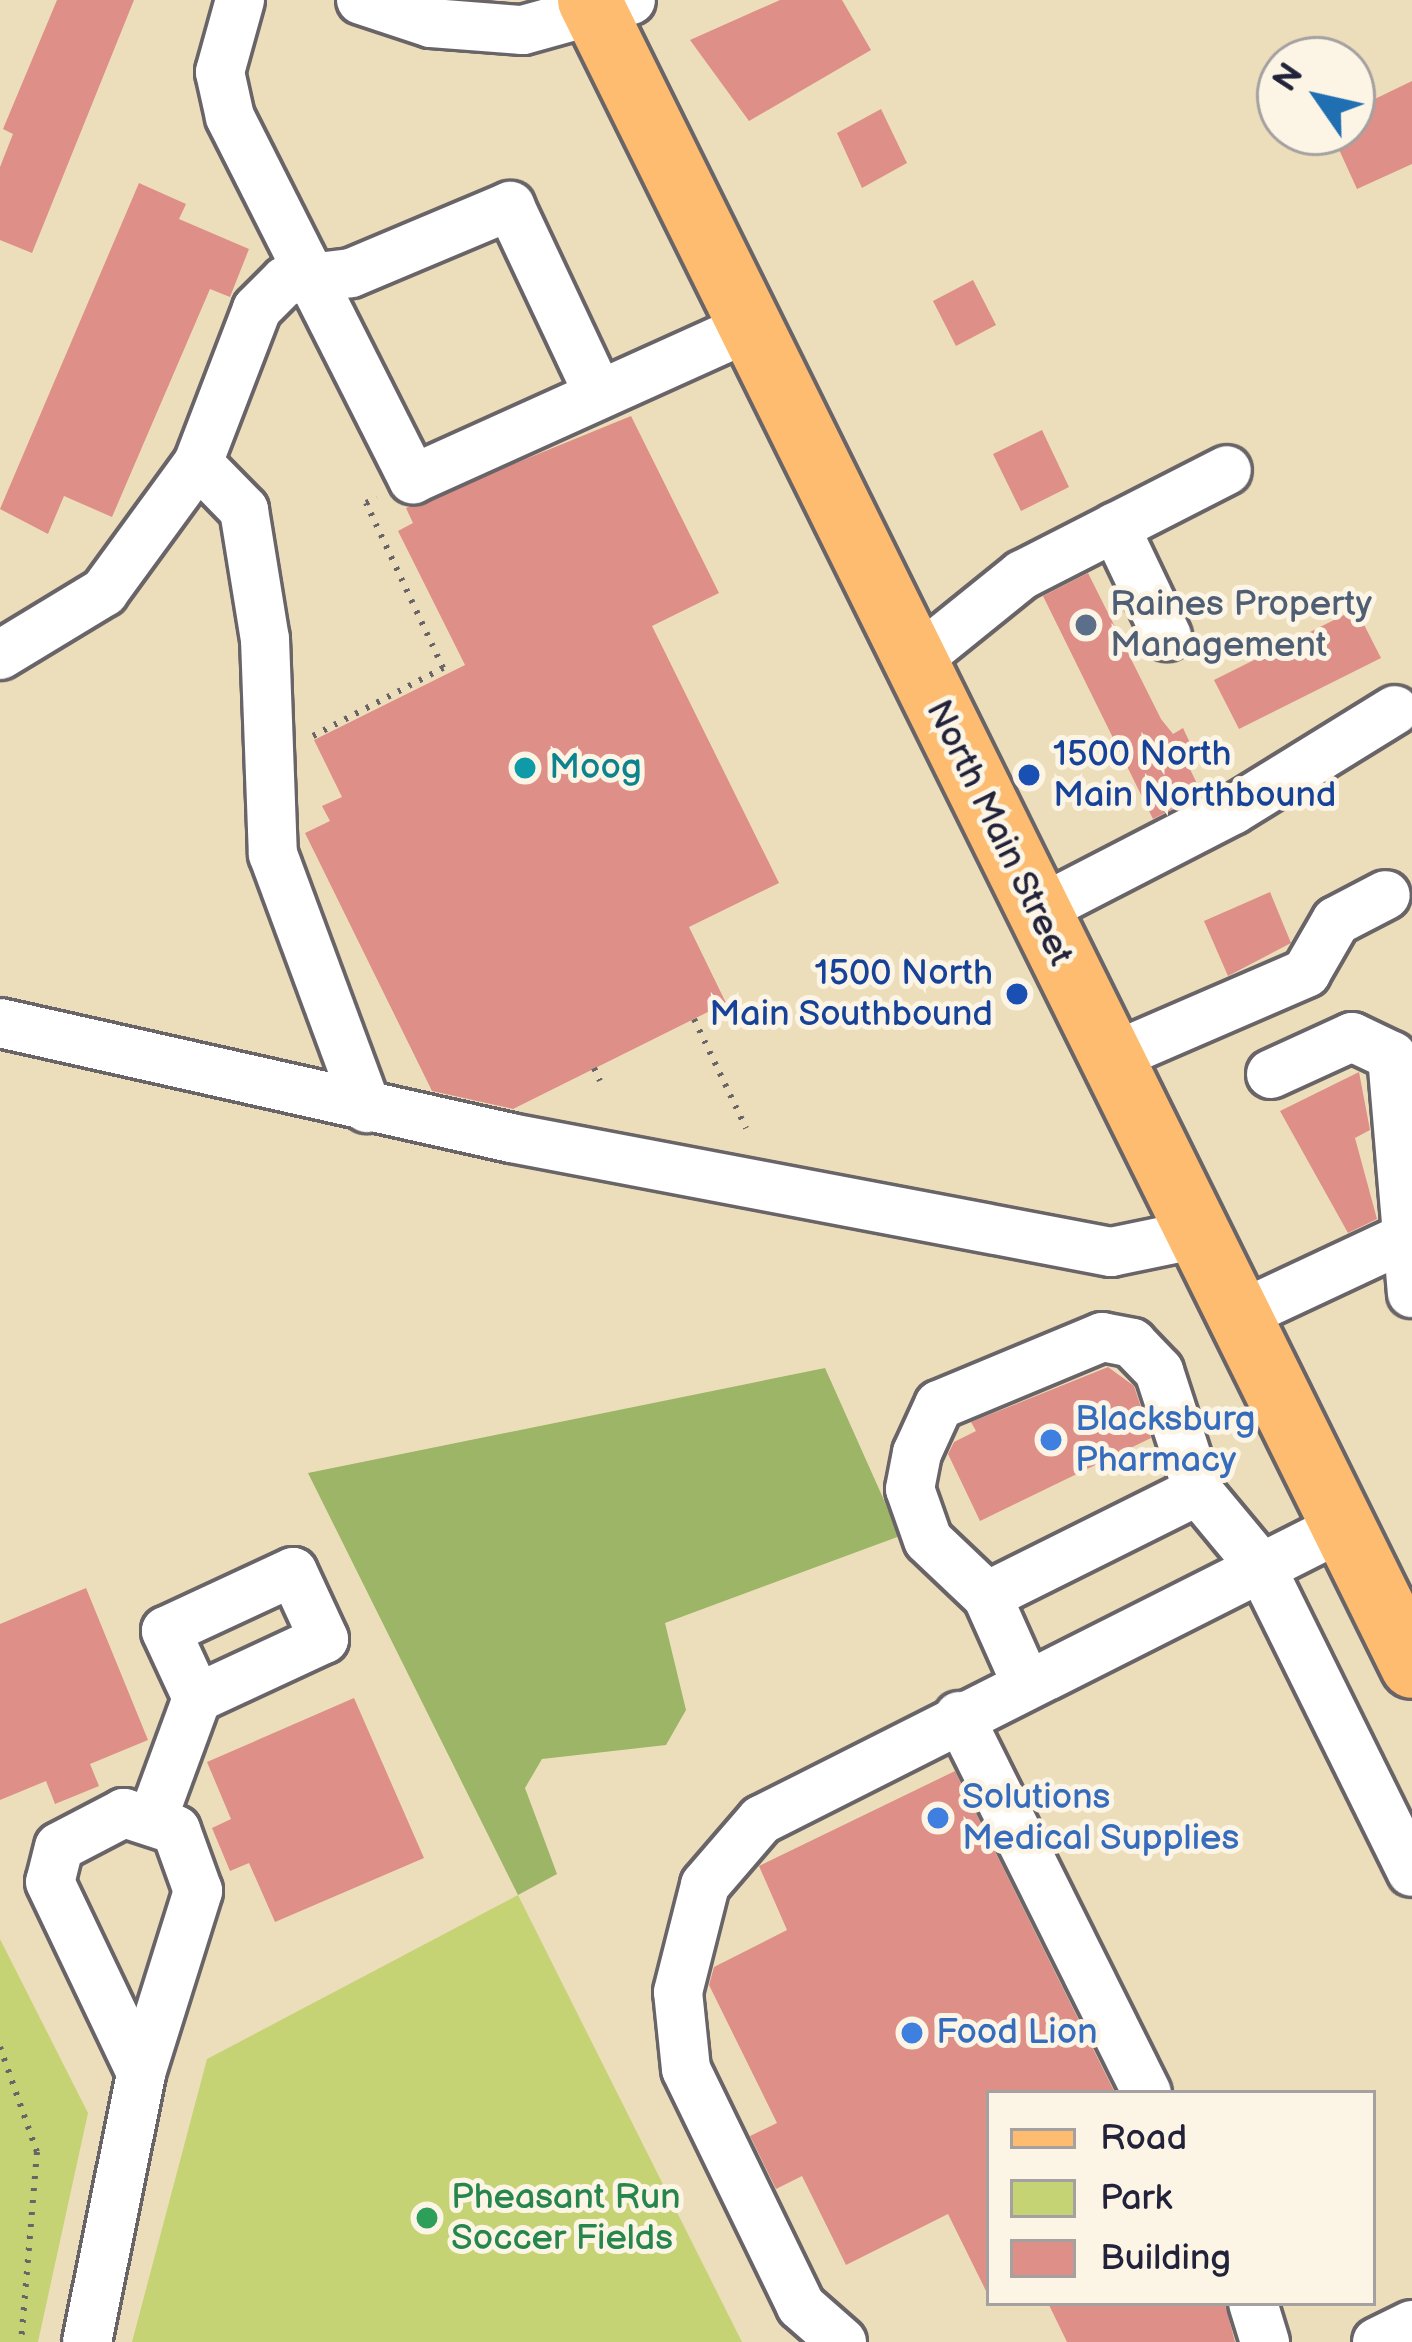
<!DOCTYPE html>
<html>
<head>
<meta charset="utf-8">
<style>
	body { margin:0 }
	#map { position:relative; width:1412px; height:2342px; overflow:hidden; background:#eddebb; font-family:"Balsamiq Sans",sans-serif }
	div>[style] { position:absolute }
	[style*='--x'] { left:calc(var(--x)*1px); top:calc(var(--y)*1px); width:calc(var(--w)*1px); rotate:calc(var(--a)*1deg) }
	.green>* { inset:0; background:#c5d375 }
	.forest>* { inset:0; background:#9cb566 }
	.building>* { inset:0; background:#dd8f88 }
	.path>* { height:6px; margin-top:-3px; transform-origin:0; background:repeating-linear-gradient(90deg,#696468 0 3px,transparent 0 12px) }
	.roads { filter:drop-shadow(3px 0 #696468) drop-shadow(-3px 0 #696468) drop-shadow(0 3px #696468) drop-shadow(0 -3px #696468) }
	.minor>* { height:48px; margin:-24px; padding:0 24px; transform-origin:24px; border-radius:24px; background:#fff }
	.major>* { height:63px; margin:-31.5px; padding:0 31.5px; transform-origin:31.5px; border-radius:31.5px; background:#fdbc70 }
	.dots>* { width:33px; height:33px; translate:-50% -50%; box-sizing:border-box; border:6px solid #fcf5e5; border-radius:50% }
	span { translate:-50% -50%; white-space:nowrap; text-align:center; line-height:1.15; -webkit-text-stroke:10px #fcf5e5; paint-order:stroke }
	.service-label { font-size:36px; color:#4e5e75 }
	.left { translate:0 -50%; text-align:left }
	.transit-label { font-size:36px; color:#164399 }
	.right { translate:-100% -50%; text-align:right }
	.culture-label { font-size:36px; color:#0d838f }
	.street-label { font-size:36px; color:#22223b }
	.shop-label { font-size:36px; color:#366cbe }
	.leisure-label { font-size:36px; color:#27864d }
	.legend { position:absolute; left:986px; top:2090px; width:390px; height:216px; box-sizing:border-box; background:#fcf5e5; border:3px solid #a5a1a1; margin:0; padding:15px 21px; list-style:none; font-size:36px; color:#22223b }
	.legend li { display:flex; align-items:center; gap:24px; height:60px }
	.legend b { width:60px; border:3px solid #a5a1a1 }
	.north { position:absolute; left:1256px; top:36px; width:120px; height:120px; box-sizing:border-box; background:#fcf5e5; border:3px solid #a5a1a1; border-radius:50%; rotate:304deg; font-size:33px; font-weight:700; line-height:48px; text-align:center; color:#22223b }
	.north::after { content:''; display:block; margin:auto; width:42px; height:54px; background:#1f6fb2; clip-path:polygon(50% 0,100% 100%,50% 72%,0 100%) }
</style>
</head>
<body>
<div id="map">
	<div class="green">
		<div style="clip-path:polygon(518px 1895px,742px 2342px,132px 2342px,207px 2059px)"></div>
		<div style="clip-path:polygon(0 1939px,88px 2113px,38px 2342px,0 2342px)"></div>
	</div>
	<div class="forest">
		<div style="clip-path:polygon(825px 1368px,900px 1536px,665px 1623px,686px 1710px,666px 1745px,542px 1759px,525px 1788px,557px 1874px,518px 1895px,308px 1473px)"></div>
	</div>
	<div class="building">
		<div style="clip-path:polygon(57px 0,134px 0,32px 253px,0 240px,0 167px,13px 134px,3px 129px)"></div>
		<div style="clip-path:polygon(780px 0,842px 0,871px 50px,749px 121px,690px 40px)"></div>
		<div style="clip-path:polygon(1412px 81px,1412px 164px,1357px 189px,1331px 132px,1352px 132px,1352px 110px)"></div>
		<div style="clip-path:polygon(881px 109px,907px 163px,862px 188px,837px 133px)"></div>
		<div style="clip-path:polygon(139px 183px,186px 204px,179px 219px,249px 249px,230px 297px,210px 289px,112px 517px,64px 496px,48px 534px,0 509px)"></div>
		<div style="clip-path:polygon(973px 280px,996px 325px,956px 346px,933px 301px)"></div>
		<div style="clip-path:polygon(631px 416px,719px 593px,652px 626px,779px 883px,689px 927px,726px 1003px,513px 1109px,432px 1091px,305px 833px,330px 821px,322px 806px,342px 797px,314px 740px,465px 665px,398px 531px,413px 523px,406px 508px)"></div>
		<div style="clip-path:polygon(1042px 430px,1069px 487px,1021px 511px,993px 454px)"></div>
		<div style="clip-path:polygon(1088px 573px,1161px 719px,1173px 734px,1183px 728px,1197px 758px,1187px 763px,1202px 794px,1153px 819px,1043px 596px)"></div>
		<div style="clip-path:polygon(1356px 609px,1381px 658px,1239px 729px,1214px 680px)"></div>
		<div style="clip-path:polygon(1270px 892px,1291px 943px,1228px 976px,1204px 921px)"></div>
		<div style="clip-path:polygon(1359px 1072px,1370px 1130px,1355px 1138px,1377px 1219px,1348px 1233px,1280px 1111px)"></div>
		<div style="clip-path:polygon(1108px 1367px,1134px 1386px,1151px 1438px,980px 1521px,948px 1454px,954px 1442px,976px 1431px,971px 1422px)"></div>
		<div style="clip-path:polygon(86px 1588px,148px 1740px,90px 1764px,99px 1786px,55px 1804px,46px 1781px,0 1800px,0 1624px)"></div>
		<div style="clip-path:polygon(354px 1698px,424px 1858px,275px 1922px,249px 1863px,230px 1871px,212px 1828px,231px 1819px,207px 1762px)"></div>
		<div style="clip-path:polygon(955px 1771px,1115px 2093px,989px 2093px,989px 2297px,948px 2214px,846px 2265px,802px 2176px,776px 2189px,750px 2136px,777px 2123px,709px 1985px,714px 1967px,787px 1930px,759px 1866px)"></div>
		<div style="clip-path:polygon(1048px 2303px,1225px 2303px,1235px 2342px,1067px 2342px)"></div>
	</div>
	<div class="path">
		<div style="--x:313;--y:736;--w:147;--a:-27.6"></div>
		<div style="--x:443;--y:668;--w:182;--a:-115"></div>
		<div style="--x:366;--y:503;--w:12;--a:-24"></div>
		<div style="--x:694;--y:1019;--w:121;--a:64.5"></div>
		<div style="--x:594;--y:1068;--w:14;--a:65"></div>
		<div style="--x:0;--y:2047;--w:111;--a:70.6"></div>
		<div style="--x:37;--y:2152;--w:191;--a:94.8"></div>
	</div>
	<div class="roads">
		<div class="minor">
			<div style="--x:240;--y:0;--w:75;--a:105.5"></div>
			<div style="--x:220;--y:72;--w:46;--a:77.5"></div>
			<div style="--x:230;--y:117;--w:406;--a:63.2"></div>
			<div style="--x:413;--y:479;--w:367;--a:-24.3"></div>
			<div style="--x:361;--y:0;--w:74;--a:18.2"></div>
			<div style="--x:431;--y:23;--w:92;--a:4.4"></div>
			<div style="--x:523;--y:30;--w:112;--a:-15.5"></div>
			<div style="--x:198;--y:463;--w:66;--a:45.6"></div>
			<div style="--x:244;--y:510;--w:131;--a:80.8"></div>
			<div style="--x:265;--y:639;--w:215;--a:87.9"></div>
			<div style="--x:273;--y:854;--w:271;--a:69.7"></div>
			<div style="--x:1115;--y:527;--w:121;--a:64.5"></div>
			<div style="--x:0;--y:655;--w:122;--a:-31.2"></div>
			<div style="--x:104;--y:592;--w:160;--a:-53.9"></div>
			<div style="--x:198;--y:463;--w:165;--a:-69"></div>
			<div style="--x:257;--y:309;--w:40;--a:-45"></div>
			<div style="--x:285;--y:281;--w:66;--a:-6.9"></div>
			<div style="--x:351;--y:273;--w:173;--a:-22.8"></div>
			<div style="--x:510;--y:206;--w:202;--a:64.8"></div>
			<div style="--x:914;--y:662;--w:139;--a:-38.9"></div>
			<div style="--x:1022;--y:575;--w:230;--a:-27.1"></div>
			<div style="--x:1037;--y:911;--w:220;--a:-27.3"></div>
			<div style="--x:1233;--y:810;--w:190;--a:-31.7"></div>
			<div style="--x:0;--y:1023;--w:524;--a:12.68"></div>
			<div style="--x:511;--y:1138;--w:611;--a:10.76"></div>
			<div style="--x:1111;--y:1252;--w:89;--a:-11.7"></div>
			<div style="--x:1110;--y:1058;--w:214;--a:-23.4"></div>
			<div style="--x:1306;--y:973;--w:60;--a:-60"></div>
			<div style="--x:1336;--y:921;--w:56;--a:-27.5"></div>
			<div style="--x:1271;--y:1074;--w:89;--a:-24.6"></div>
			<div style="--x:1352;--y:1037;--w:44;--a:25.4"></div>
			<div style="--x:1392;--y:1056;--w:238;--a:85.2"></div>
			<div style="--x:1238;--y:1316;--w:189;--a:-25.1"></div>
			<div style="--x:293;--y:1572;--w:74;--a:65.2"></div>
			<div style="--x:324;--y:1639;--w:140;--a:155.1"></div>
			<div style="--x:197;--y:1698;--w:74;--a:-114.8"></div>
			<div style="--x:166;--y:1631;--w:140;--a:-24.9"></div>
			<div style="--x:987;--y:1596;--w:236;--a:-26.5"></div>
			<div style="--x:1026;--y:1683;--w:95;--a:-114.1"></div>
			<div style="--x:987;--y:1596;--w:81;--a:-136.5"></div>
			<div style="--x:928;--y:1540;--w:54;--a:-109.4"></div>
			<div style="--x:910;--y:1489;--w:37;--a:-79"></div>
			<div style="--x:917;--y:1453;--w:53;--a:-65.4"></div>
			<div style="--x:939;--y:1405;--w:177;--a:-22.6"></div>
			<div style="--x:1102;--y:1337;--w:31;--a:11"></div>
			<div style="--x:1132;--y:1343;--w:39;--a:46"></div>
			<div style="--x:1159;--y:1371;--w:126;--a:72"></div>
			<div style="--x:1198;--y:1491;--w:99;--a:50.3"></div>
			<div style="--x:1261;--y:1567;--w:340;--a:63.7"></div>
			<div style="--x:959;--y:1716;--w:421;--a:63.5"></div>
			<div style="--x:154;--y:1815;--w:125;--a:-69.8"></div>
			<div style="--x:1253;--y:2303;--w:41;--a:72.9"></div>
			<div style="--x:87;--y:2342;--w:274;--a:-78.6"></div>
			<div style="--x:141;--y:2073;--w:191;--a:-72.6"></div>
			<div style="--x:198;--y:1891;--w:65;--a:-109.8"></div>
			<div style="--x:176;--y:1830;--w:55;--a:-161.9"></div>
			<div style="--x:124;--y:1813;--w:73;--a:152.4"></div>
			<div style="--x:59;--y:1847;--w:36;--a:104"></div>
			<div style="--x:50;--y:1882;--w:212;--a:64.5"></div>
			<div style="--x:842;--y:2342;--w:55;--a:-138.7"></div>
			<div style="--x:801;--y:2306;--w:263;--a:-115.9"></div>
			<div style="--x:686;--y:2069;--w:77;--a:-95.9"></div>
			<div style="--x:678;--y:1992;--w:110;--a:-75.8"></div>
			<div style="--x:705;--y:1885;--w:86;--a:-49.3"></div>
			<div style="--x:761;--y:1820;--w:651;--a:-26.76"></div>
			<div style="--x:1377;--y:2342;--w:39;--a:-26"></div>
		</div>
		<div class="major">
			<div style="--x:589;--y:0;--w:1858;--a:63.71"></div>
		</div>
	</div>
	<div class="dots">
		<div style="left:1086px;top:625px;background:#5c6f8a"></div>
		<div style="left:525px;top:768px;background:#0f9aa8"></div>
		<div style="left:1029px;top:775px;background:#1a4fb4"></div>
		<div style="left:1017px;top:994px;background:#1a4fb4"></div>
		<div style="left:1051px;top:1440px;background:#3f7fe0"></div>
		<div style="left:938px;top:1818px;background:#3f7fe0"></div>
		<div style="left:912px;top:2033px;background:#3f7fe0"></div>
		<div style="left:427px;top:2218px;background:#2e9e5b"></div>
	</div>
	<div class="service-label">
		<span class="left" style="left:1110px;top:625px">Raines Property<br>Management</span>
	</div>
	<div class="transit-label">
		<span class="left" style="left:1053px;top:775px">1500 North<br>Main Northbound</span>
		<span class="right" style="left:993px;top:994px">1500 North<br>Main Southbound</span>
	</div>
	<div class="culture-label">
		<span class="left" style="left:549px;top:768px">Moog</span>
	</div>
	<div class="street-label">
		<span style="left:999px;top:833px;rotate:64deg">North Main Street</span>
	</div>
	<div class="shop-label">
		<span class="left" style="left:1075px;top:1440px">Blacksburg<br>Pharmacy</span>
		<span class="left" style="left:962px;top:1818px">Solutions<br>Medical Supplies</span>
		<span class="left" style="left:936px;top:2033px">Food Lion</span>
	</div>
	<div class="leisure-label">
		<span class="left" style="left:451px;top:2218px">Pheasant Run<br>Soccer Fields</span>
	</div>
	<ul class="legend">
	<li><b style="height:15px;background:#fdbc70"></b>Road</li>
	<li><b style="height:33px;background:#c5d375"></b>Park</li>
	<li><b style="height:33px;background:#dd8f88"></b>Building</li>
	</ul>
	<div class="north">N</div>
</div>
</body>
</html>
